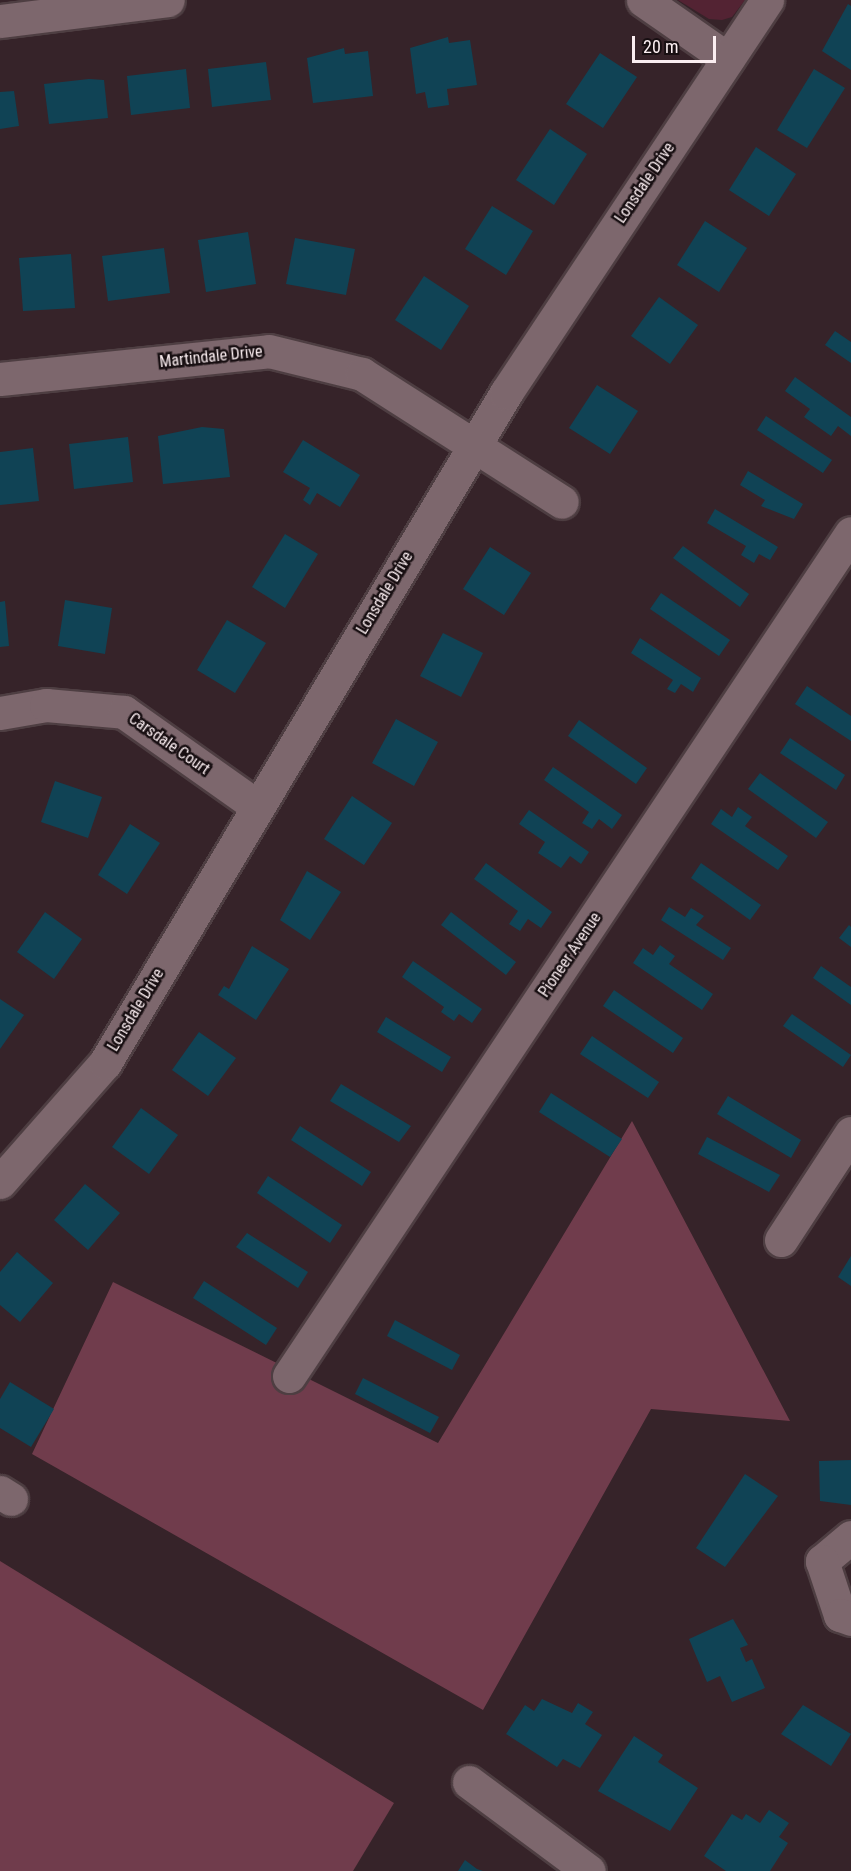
<!DOCTYPE html>
<html>
<head>
<meta charset="utf-8">
<style>
	body { margin:0 }
	#map { position:relative; width:851px; height:1871px; overflow:hidden; background:#362329; font-family:"Roboto Condensed",sans-serif }
	div>[style] { position:absolute }
	[style*='--x'] { left:calc(var(--x)*1px); top:calc(var(--y)*1px); width:calc(var(--w)*1px); rotate:calc(var(--a)*1deg) }
	.green>* { inset:0; background:#532333 }
	.forest>* { inset:0; background:#703c4c }
	.building>* { inset:0; background:#104355 }
	.roads { filter:drop-shadow(2px 0 #4e3e42) drop-shadow(-2px 0 #4e3e42) drop-shadow(0 2px #4e3e42) drop-shadow(0 -2px #4e3e42) }
	.minor>* { height:33px; margin:-16.5px; padding:0 16.5px; transform-origin:16.5px; border-radius:16.5px; background:#7d676d }
	span { translate:-50% -50%; white-space:nowrap; text-align:center; line-height:1.15; -webkit-text-stroke:5px #180f12; paint-order:stroke }
	.street-label { font-size:16px; color:#fbeef1 }
	.scale { position:absolute; left:632px; top:36px; width:84px; height:27px; box-sizing:border-box; border:3px solid #fbeef1; border-top:0; padding-left:8px; font-size:18px; line-height:21px; white-space:nowrap; color:#fbeef1; -webkit-text-stroke:4px #180f12; paint-order:stroke }
</style>
</head>
<body>
<div id="map">
	<div class="green">
		<div style="clip-path:polygon(678px 0,745px 0,732px 17px,722px 20px,709px 19px)"></div>
	</div>
	<div class="forest">
		<div style="clip-path:polygon(632px 1121px,790px 1421px,651px 1409px,483px 1710px,32px 1454px,113px 1282px,438px 1443px)"></div>
		<div style="clip-path:polygon(0 1561px,394px 1803px,353px 1871px,0 1871px)"></div>
	</div>
	<div class="building">
		<div style="clip-path:polygon(848px 4px,851px 6px,851px 70px,822px 51px)"></div>
		<div style="clip-path:polygon(448px 37px,449px 43px,470px 40px,477px 85px,447px 89px,449px 105px,428px 108px,425px 92px,416px 94px,410px 48px)"></div>
		<div style="clip-path:polygon(344px 48px,345px 54px,368px 51px,373px 96px,313px 103px,307px 58px)"></div>
		<div style="clip-path:polygon(600px 53px,637px 77px,603px 128px,566px 104px)"></div>
		<div style="clip-path:polygon(266px 62px,271px 100px,212px 107px,208px 69px)"></div>
		<div style="clip-path:polygon(186px 69px,190px 108px,131px 115px,127px 76px)"></div>
		<div style="clip-path:polygon(814px 69px,845px 88px,807px 148px,777px 130px)"></div>
		<div style="clip-path:polygon(89px 79px,104px 80px,108px 118px,49px 124px,44px 84px)"></div>
		<div style="clip-path:polygon(14px 91px,19px 126px,0 129px,0 92px)"></div>
		<div style="clip-path:polygon(550px 129px,587px 154px,554px 205px,516px 180px)"></div>
		<div style="clip-path:polygon(756px 147px,796px 174px,769px 216px,729px 190px)"></div>
		<div style="clip-path:polygon(492px 206px,533px 231px,506px 275px,465px 249px)"></div>
		<div style="clip-path:polygon(705px 221px,747px 248px,719px 292px,677px 265px)"></div>
		<div style="clip-path:polygon(248px 232px,256px 284px,206px 292px,198px 240px)"></div>
		<div style="clip-path:polygon(295px 238px,355px 249px,346px 295px,286px 284px)"></div>
		<div style="clip-path:polygon(164px 248px,170px 293px,108px 301px,102px 256px)"></div>
		<div style="clip-path:polygon(71px 254px,75px 308px,23px 311px,19px 258px)"></div>
		<div style="clip-path:polygon(424px 276px,469px 306px,441px 350px,395px 320px)"></div>
		<div style="clip-path:polygon(659px 297px,698px 325px,670px 364px,631px 336px)"></div>
		<div style="clip-path:polygon(835px 331px,851px 342px,851px 363px,825px 345px)"></div>
		<div style="clip-path:polygon(795px 377px,851px 417px,851px 436px,838px 426px,831px 436px,804px 417px,810px 409px,785px 391px)"></div>
		<div style="clip-path:polygon(597px 385px,638px 411px,610px 454px,569px 428px)"></div>
		<div style="clip-path:polygon(766px 416px,832px 460px,823px 473px,757px 430px)"></div>
		<div style="clip-path:polygon(202px 427px,224px 429px,230px 477px,163px 484px,158px 436px)"></div>
		<div style="clip-path:polygon(128px 437px,133px 482px,74px 489px,69px 444px)"></div>
		<div style="clip-path:polygon(303px 440px,360px 475px,340px 507px,317px 493px,310px 505px,303px 500px,310px 488px,283px 472px)"></div>
		<div style="clip-path:polygon(33px 448px,39px 501px,0 505px,0 452px)"></div>
		<div style="clip-path:polygon(748px 471px,803px 504px,794px 519px,761px 506px,765px 500px,740px 485px)"></div>
		<div style="clip-path:polygon(715px 509px,778px 547px,770px 560px,759px 554px,754px 563px,741px 555px,746px 546px,707px 523px)"></div>
		<div style="clip-path:polygon(285px 534px,318px 554px,285px 608px,252px 587px)"></div>
		<div style="clip-path:polygon(683px 546px,749px 594px,740px 607px,673px 558px)"></div>
		<div style="clip-path:polygon(490px 547px,531px 573px,504px 615px,463px 589px)"></div>
		<div style="clip-path:polygon(661px 593px,730px 640px,719px 656px,650px 609px)"></div>
		<div style="clip-path:polygon(65px 600px,112px 608px,105px 654px,58px 646px)"></div>
		<div style="clip-path:polygon(5px 601px,9px 646px,0 647px,0 602px)"></div>
		<div style="clip-path:polygon(227px 620px,266px 643px,235px 693px,197px 670px)"></div>
		<div style="clip-path:polygon(443px 633px,483px 653px,461px 697px,420px 676px)"></div>
		<div style="clip-path:polygon(640px 638px,701px 678px,693px 692px,681px 684px,675px 693px,667px 689px,673px 680px,631px 653px)"></div>
		<div style="clip-path:polygon(807px 686px,851px 716px,851px 741px,795px 704px)"></div>
		<div style="clip-path:polygon(396px 719px,438px 742px,414px 786px,372px 763px)"></div>
		<div style="clip-path:polygon(579px 720px,647px 768px,636px 784px,568px 736px)"></div>
		<div style="clip-path:polygon(790px 738px,845px 775px,836px 790px,780px 753px)"></div>
		<div style="clip-path:polygon(553px 767px,622px 815px,612px 829px,599px 819px,592px 829px,582px 823px,589px 812px,544px 780px)"></div>
		<div style="clip-path:polygon(760px 773px,828px 822px,816px 838px,748px 789px)"></div>
		<div style="clip-path:polygon(55px 781px,102px 797px,88px 838px,41px 822px)"></div>
		<div style="clip-path:polygon(352px 796px,392px 823px,364px 865px,324px 839px)"></div>
		<div style="clip-path:polygon(738px 807px,752px 817px,745px 826px,788px 856px,778px 870px,711px 824px,721px 809px,732px 817px)"></div>
		<div style="clip-path:polygon(529px 810px,589px 852px,581px 864px,570px 856px,561px 868px,538px 853px,545px 842px,519px 824px)"></div>
		<div style="clip-path:polygon(130px 824px,160px 843px,127px 894px,98px 875px)"></div>
		<div style="clip-path:polygon(486px 863px,552px 912px,541px 928px,528px 919px,520px 931px,509px 924px,518px 911px,474px 879px)"></div>
		<div style="clip-path:polygon(701px 863px,761px 905px,750px 920px,691px 878px)"></div>
		<div style="clip-path:polygon(307px 871px,341px 892px,310px 940px,280px 920px)"></div>
		<div style="clip-path:polygon(669px 907px,685px 917px,691px 908px,704px 916px,696px 925px,731px 948px,723px 960px,661px 920px)"></div>
		<div style="clip-path:polygon(45px 912px,82px 939px,54px 979px,17px 952px)"></div>
		<div style="clip-path:polygon(451px 912px,516px 962px,506px 975px,441px 925px)"></div>
		<div style="clip-path:polygon(849px 925px,851px 927px,851px 947px,839px 938px)"></div>
		<div style="clip-path:polygon(660px 945px,675px 956px,669px 964px,713px 994px,702px 1010px,633px 963px,643px 948px,653px 955px)"></div>
		<div style="clip-path:polygon(252px 946px,289px 969px,256px 1020px,218px 995px,224px 986px,229px 989px)"></div>
		<div style="clip-path:polygon(413px 961px,482px 1009px,472px 1023px,459px 1014px,454px 1021px,441px 1012px,444px 1007px,402px 977px)"></div>
		<div style="clip-path:polygon(821px 966px,851px 987px,851px 1005px,813px 978px)"></div>
		<div style="clip-path:polygon(614px 990px,683px 1038px,673px 1053px,603px 1006px)"></div>
		<div style="clip-path:polygon(0 999px,24px 1015px,0 1049px)"></div>
		<div style="clip-path:polygon(792px 1014px,851px 1055px,843px 1067px,783px 1026px)"></div>
		<div style="clip-path:polygon(386px 1017px,451px 1057px,442px 1072px,377px 1032px)"></div>
		<div style="clip-path:polygon(199px 1032px,236px 1058px,208px 1096px,172px 1070px)"></div>
		<div style="clip-path:polygon(592px 1036px,659px 1082px,648px 1098px,580px 1054px)"></div>
		<div style="clip-path:polygon(341px 1084px,411px 1126px,399px 1142px,330px 1101px)"></div>
		<div style="clip-path:polygon(551px 1093px,622px 1139px,610px 1157px,539px 1112px)"></div>
		<div style="clip-path:polygon(728px 1096px,801px 1140px,791px 1158px,717px 1114px)"></div>
		<div style="clip-path:polygon(141px 1108px,178px 1135px,149px 1174px,112px 1147px)"></div>
		<div style="clip-path:polygon(300px 1126px,371px 1172px,362px 1186px,291px 1140px)"></div>
		<div style="clip-path:polygon(707px 1137px,780px 1175px,769px 1192px,698px 1154px)"></div>
		<div style="clip-path:polygon(268px 1176px,342px 1225px,330px 1243px,257px 1193px)"></div>
		<div style="clip-path:polygon(85px 1184px,120px 1213px,88px 1250px,54px 1220px)"></div>
		<div style="clip-path:polygon(247px 1233px,308px 1272px,298px 1288px,236px 1247px)"></div>
		<div style="clip-path:polygon(17px 1252px,53px 1283px,20px 1322px,0 1305px,0 1272px)"></div>
		<div style="clip-path:polygon(851px 1256px,851px 1286px,838px 1277px)"></div>
		<div style="clip-path:polygon(204px 1281px,277px 1328px,266px 1345px,193px 1298px)"></div>
		<div style="clip-path:polygon(395px 1320px,460px 1355px,452px 1370px,387px 1336px)"></div>
		<div style="clip-path:polygon(363px 1378px,439px 1417px,430px 1433px,355px 1394px)"></div>
		<div style="clip-path:polygon(10px 1382px,54px 1409px,31px 1447px,0 1428px,0 1399px)"></div>
		<div style="clip-path:polygon(851px 1460px,851px 1505px,820px 1501px,819px 1461px)"></div>
		<div style="clip-path:polygon(745px 1474px,778px 1496px,725px 1567px,696px 1548px)"></div>
		<div style="clip-path:polygon(733px 1619px,748px 1645px,740px 1648px,746px 1662px,752px 1659px,765px 1688px,732px 1702px,720px 1676px,707px 1682px,689px 1639px)"></div>
		<div style="clip-path:polygon(542px 1699px,572px 1713px,578px 1703px,593px 1712px,585px 1724px,602px 1735px,580px 1768px,563px 1759px,557px 1767px,506px 1734px,525px 1705px,534px 1711px)"></div>
		<div style="clip-path:polygon(803px 1705px,851px 1734px,831px 1766px,781px 1734px)"></div>
		<div style="clip-path:polygon(634px 1736px,663px 1755px,658px 1762px,698px 1788px,670px 1831px,598px 1791px)"></div>
		<div style="clip-path:polygon(769px 1810px,789px 1823px,779px 1837px,788px 1843px,770px 1871px,726px 1871px,704px 1856px,732px 1814px,742px 1820px,746px 1814px,760px 1823px)"></div>
		<div style="clip-path:polygon(465px 1860px,477px 1869px,483px 1871px,458px 1871px)"></div>
	</div>
	<div class="roads">
		<div class="minor">
			<div style="--x:643;--y:0;--w:103;--a:34.8"></div>
			<div style="--x:0;--y:21;--w:169;--a:-7.1"></div>
			<div style="--x:0;--y:379;--w:270;--a:-5.9"></div>
			<div style="--x:269;--y:351;--w:96;--a:13.9"></div>
			<div style="--x:362;--y:374;--w:237;--a:32.6"></div>
			<div style="--x:0;--y:713;--w:47;--a:-9.9"></div>
			<div style="--x:46;--y:705;--w:78;--a:5.1"></div>
			<div style="--x:124;--y:712;--w:163;--a:35.3"></div>
			<div style="--x:0;--y:1182;--w:159;--a:-48.6"></div>
			<div style="--x:105;--y:1063;--w:781;--a:-59.1"></div>
			<div style="--x:506;--y:393;--w:472;--a:-56.4"></div>
			<div style="--x:781;--y:1240;--w:128;--a:-56.8"></div>
			<div style="--x:289;--y:1376;--w:1013;--a:-56.31"></div>
			<div style="--x:0;--y:1492;--w:13;--a:32"></div>
			<div style="--x:851;--y:1537;--w:38;--a:140"></div>
			<div style="--x:822;--y:1561;--w:57;--a:71.6"></div>
			<div style="--x:840;--y:1615;--w:12;--a:20"></div>
			<div style="--x:469;--y:1782;--w:149;--a:36.6"></div>
		</div>
	</div>
	<div class="street-label">
		<span style="left:645px;top:183px;rotate:-56deg">Lonsdale Drive</span>
		<span style="left:211px;top:357px;rotate:-6deg">Martindale Drive</span>
		<span style="left:385px;top:593px;rotate:-59deg">Lonsdale Drive</span>
		<span style="left:169px;top:744px;rotate:35deg">Carsdale Court</span>
		<span style="left:570px;top:955px;rotate:-56deg">Pioneer Avenue</span>
		<span style="left:136px;top:1010px;rotate:-59deg">Lonsdale Drive</span>
	</div>
	<div class="scale">20 m</div>
</div>
</body>
</html>
